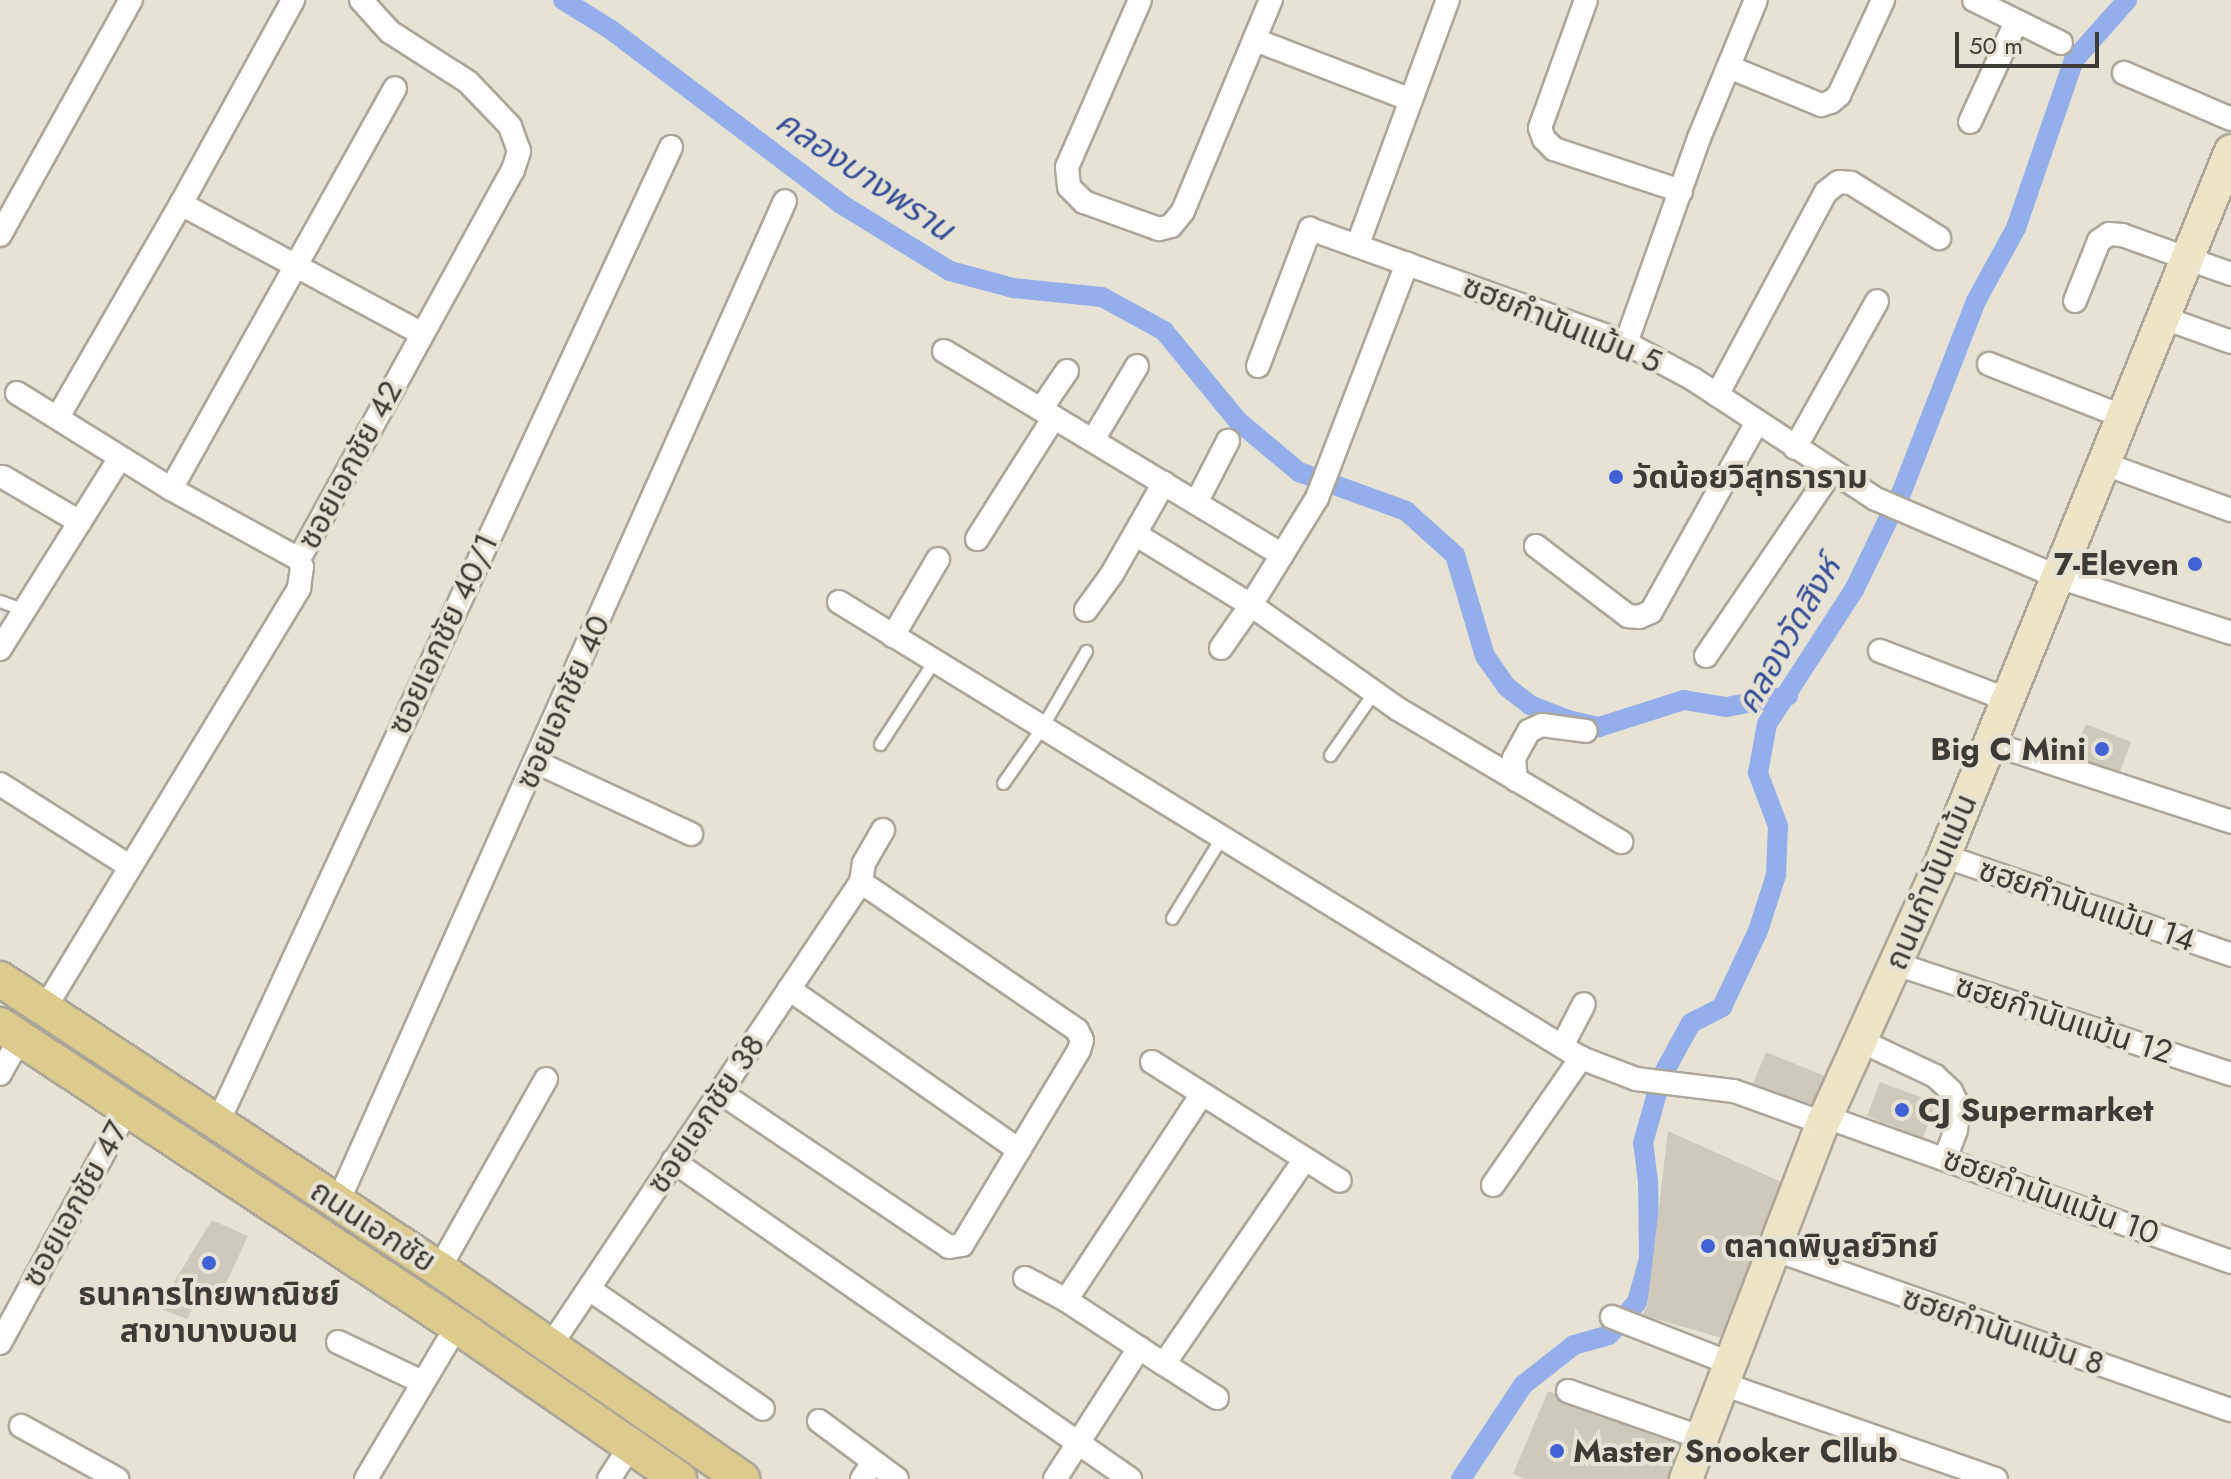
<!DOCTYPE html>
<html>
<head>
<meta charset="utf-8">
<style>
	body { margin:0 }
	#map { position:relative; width:2231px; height:1479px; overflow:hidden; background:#e7e3d4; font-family:Jost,"Noto Sans Thai",sans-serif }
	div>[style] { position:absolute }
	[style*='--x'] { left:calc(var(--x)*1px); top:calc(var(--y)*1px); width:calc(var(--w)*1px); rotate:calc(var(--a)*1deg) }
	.canal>* { height:20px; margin:-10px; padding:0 10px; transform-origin:10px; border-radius:10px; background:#94adeb }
	.building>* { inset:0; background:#cec9bb }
	.roads { filter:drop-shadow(2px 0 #aba699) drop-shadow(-2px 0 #aba699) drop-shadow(0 2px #aba699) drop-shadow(0 -2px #aba699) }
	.lane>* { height:11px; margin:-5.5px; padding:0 5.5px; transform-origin:5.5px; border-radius:5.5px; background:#fff }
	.street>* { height:22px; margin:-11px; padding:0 11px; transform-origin:11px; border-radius:11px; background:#fff }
	.secondary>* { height:32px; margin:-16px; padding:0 16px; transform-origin:16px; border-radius:16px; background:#eee5c7 }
	.primary>* { height:34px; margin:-17px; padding:0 17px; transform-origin:17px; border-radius:17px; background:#ddcb8e }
	.dots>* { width:22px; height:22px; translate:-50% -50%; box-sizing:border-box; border:4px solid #e7e3d4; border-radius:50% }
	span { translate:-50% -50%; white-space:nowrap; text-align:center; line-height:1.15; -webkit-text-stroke:8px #e7e3d4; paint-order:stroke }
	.street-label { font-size:32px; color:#3d3b35 }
	.poi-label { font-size:32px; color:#3d3b35; font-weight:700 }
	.left { translate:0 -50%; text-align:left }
	.right { translate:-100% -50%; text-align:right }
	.water-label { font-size:34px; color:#364f98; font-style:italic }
	.scale { position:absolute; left:1955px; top:32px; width:144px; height:36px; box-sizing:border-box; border:4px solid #3d3b35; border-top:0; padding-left:10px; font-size:24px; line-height:28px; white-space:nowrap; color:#3d3b35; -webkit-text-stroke:6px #e7e3d4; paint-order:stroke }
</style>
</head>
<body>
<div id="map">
	<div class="canal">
		<div style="--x:563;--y:0;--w:55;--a:31.7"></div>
		<div style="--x:610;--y:29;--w:290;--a:37.1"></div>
		<div style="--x:841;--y:204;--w:128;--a:31.6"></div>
		<div style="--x:950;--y:271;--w:65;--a:15.1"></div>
		<div style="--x:1013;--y:288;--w:89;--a:5.8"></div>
		<div style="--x:1102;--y:297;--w:71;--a:28.7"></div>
		<div style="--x:1164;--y:331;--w:117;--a:50.6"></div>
		<div style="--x:1238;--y:421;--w:80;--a:39.9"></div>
		<div style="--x:1299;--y:472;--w:114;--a:20"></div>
		<div style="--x:1406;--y:511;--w:66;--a:41.9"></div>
		<div style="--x:1455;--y:555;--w:105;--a:73.5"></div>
		<div style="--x:1485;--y:656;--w:38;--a:55"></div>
		<div style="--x:1507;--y:687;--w:29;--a:38"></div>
		<div style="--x:1530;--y:705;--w:41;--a:21.5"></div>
		<div style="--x:1568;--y:720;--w:32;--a:13"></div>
		<div style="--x:1599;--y:727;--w:89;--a:-17.6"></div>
		<div style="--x:1684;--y:700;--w:43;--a:9.5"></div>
		<div style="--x:1726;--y:707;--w:63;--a:-10.1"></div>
		<div style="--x:1461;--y:1479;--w:113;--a:-56.6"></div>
		<div style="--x:1523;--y:1385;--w:65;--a:-38.1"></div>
		<div style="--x:1574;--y:1345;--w:36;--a:-16"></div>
		<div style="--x:1609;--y:1335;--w:43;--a:-49.7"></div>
		<div style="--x:1637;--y:1302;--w:45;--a:-74.4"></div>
		<div style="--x:1649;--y:1259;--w:77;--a:-90.7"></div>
		<div style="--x:1648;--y:1182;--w:39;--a:-97"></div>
		<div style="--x:1643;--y:1143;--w:70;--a:-74.2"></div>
		<div style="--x:1662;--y:1076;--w:60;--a:-61.3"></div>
		<div style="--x:1691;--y:1023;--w:35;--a:-27"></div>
		<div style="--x:1722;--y:1007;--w:84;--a:-64.7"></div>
		<div style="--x:1758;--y:931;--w:59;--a:-72.2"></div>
		<div style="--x:1776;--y:875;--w:49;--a:-87.7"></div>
		<div style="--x:1778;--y:826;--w:57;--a:-110.7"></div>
		<div style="--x:1758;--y:773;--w:50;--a:-79.6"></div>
		<div style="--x:1767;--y:724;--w:160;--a:-57"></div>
		<div style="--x:1854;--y:590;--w:110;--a:-64.1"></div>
		<div style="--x:1902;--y:491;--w:204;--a:-68.7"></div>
		<div style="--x:1976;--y:301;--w:83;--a:-61.3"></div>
		<div style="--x:2016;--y:228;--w:178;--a:-71"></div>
		<div style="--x:2074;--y:60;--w:80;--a:-48.5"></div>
	</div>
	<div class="building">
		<div style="clip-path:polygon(2086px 724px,2131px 742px,2119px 774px,2073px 756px)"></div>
		<div style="clip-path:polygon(1766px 1052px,1825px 1076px,1811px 1110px,1752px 1086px)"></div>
		<div style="clip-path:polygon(1880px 1082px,1936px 1103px,1923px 1138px,1867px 1116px)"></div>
		<div style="clip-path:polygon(1668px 1131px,1788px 1185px,1725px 1339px,1642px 1315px,1647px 1307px)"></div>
		<div style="clip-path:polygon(212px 1220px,248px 1236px,214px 1309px,196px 1301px,187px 1319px,158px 1308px)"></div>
		<div style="clip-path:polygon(1548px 1391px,1690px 1445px,1676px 1479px,1525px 1479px,1513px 1474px)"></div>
	</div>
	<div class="roads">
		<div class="lane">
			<div style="--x:0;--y:601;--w:27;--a:20"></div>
			<div style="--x:880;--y:744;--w:99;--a:-57"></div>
			<div style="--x:1330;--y:755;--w:77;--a:-55.1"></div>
			<div style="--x:1003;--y:783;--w:68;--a:-55.1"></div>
			<div style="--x:1042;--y:727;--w:88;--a:-59.9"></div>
			<div style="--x:1172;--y:918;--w:94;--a:-58.5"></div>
		</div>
		<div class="street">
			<div style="--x:1140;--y:0;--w:182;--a:113.6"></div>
			<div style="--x:1067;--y:167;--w:20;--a:84"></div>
			<div style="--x:1069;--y:187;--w:21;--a:45"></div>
			<div style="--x:1084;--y:202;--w:80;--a:19.8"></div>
			<div style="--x:1159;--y:229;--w:12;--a:-14"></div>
			<div style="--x:1171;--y:226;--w:19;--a:-51"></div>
			<div style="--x:1183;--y:211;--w:229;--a:-67.4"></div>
			<div style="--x:1586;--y:0;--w:136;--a:109.8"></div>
			<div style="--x:1540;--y:128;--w:12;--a:70"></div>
			<div style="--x:1544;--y:139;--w:14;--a:45"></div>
			<div style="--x:1554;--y:149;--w:134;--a:18.3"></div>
			<div style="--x:1974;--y:0;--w:97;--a:26.3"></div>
			<div style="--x:1255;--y:40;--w:167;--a:21"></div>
			<div style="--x:1729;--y:67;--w:100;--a:22.4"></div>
			<div style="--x:1821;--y:105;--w:10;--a:-17"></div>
			<div style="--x:1831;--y:102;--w:11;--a:-41"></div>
			<div style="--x:1839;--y:95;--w:105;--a:-65.1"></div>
			<div style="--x:2124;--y:73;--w:116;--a:23.3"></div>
			<div style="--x:1970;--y:122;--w:110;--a:-65.3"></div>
			<div style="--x:181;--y:204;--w:272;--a:28.3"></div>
			<div style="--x:0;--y:235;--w:269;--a:-60.9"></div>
			<div style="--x:1358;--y:244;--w:260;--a:-69.8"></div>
			<div style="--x:2075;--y:301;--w:65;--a:-68.2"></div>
			<div style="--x:2099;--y:241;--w:12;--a:-35"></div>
			<div style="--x:2109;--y:234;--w:13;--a:4"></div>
			<div style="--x:2122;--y:235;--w:116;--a:19.7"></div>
			<div style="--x:2164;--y:318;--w:71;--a:19.7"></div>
			<div style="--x:1626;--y:343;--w:218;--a:-70.4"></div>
			<div style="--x:1699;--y:138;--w:149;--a:-67.6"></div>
			<div style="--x:944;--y:351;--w:395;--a:31.1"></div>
			<div style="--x:1989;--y:364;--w:145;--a:21.4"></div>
			<div style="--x:1258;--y:366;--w:147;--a:-69.2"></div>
			<div style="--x:1310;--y:229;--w:336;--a:19.8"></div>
			<div style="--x:1626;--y:343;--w:76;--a:28.2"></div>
			<div style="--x:1693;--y:379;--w:219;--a:33.3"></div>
			<div style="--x:1876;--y:499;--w:198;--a:23.2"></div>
			<div style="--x:2058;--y:577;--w:182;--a:17.9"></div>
			<div style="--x:17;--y:393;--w:181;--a:31.9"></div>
			<div style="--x:171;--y:489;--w:146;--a:28.7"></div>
			<div style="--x:1717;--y:395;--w:230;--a:-61.8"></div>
			<div style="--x:1826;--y:192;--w:16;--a:-38"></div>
			<div style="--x:1839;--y:182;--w:12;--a:5"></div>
			<div style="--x:1851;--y:183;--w:104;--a:32"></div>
			<div style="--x:1041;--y:409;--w:46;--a:-55.6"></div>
			<div style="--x:58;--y:417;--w:246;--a:-60"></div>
			<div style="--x:181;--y:204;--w:233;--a:-61.2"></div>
			<div style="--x:1093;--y:440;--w:86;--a:-59.3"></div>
			<div style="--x:1795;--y:448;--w:168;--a:-60.8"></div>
			<div style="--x:2105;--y:464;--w:134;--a:20.1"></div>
			<div style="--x:3;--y:477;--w:89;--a:30.3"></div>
			<div style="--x:171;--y:489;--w:459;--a:-60.8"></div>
			<div style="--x:1196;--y:503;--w:70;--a:-62.7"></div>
			<div style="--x:1135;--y:534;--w:136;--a:31.5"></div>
			<div style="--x:1251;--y:605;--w:126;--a:-58.3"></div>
			<div style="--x:1317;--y:498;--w:251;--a:-69"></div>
			<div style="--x:977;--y:539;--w:144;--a:-57.7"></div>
			<div style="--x:1536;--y:546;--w:116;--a:37.3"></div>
			<div style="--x:1628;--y:616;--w:11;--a:5"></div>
			<div style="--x:1639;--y:617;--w:13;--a:-23"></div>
			<div style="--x:1651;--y:612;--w:218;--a:-60.8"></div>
			<div style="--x:839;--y:602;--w:871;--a:31.57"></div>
			<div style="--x:1581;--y:1058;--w:59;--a:20.9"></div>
			<div style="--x:1636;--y:1079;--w:99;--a:7"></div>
			<div style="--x:1734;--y:1091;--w:95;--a:19.8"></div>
			<div style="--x:1086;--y:610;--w:44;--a:-54.2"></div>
			<div style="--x:1112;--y:574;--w:105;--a:-60.3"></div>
			<div style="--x:893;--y:636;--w:89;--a:-59.7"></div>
			<div style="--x:1221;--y:648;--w:52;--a:-55.1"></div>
			<div style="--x:1251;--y:605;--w:180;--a:35.3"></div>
			<div style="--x:1398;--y:709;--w:260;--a:30.8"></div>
			<div style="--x:0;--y:649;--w:226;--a:-57.9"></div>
			<div style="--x:1880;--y:651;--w:137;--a:20.9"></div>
			<div style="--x:1706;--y:656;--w:222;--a:-55.8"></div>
			<div style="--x:1990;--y:743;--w:254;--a:18.1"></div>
			<div style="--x:536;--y:762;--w:171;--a:24.9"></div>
			<div style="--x:1516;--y:780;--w:22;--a:-95"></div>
			<div style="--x:1514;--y:758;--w:31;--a:-61"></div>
			<div style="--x:1529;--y:731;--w:14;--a:-25"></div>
			<div style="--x:1542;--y:725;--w:44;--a:7.8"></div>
			<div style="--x:0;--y:784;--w:153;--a:32.4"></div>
			<div style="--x:1944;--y:856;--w:304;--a:19"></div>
			<div style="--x:1896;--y:964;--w:353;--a:18.2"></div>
			<div style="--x:789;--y:989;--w:281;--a:35"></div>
			<div style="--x:45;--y:1008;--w:491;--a:-58.8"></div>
			<div style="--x:299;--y:588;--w:21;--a:-82"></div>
			<div style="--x:302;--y:567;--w:9;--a:-111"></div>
			<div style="--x:299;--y:559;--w:444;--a:-61.2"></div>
			<div style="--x:513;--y:170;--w:20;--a:-72"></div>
			<div style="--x:519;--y:151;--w:27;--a:-110"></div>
			<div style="--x:510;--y:126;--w:61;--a:-133.7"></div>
			<div style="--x:468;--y:82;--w:93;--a:-147.3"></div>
			<div style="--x:390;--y:32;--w:43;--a:-132.2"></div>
			<div style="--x:1861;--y:1041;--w:82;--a:25.3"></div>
			<div style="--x:1935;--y:1076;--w:22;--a:43"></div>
			<div style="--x:1951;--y:1091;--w:19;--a:65"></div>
			<div style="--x:1959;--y:1108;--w:22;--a:98"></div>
			<div style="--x:1956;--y:1130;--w:30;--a:111"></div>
			<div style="--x:1562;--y:1046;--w:47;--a:-62.4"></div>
			<div style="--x:1152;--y:1062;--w:222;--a:32.3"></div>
			<div style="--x:0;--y:1074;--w:41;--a:-60.9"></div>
			<div style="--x:721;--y:1093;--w:275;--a:34"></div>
			<div style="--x:949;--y:1247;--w:13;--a:-9"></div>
			<div style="--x:962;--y:1245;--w:227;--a:-59"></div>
			<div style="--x:1079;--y:1050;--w:10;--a:-73"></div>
			<div style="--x:1082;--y:1040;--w:11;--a:-117"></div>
			<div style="--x:1077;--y:1030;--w:262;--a:-145.6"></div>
			<div style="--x:1202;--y:1094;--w:247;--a:123.4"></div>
			<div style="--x:1066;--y:1300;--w:87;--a:33.3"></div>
			<div style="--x:1139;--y:1348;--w:30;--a:33"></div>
			<div style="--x:1164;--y:1364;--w:247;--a:-55.5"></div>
			<div style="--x:1826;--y:1117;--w:430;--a:19.7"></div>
			<div style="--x:218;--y:1122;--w:1075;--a:-65.08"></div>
			<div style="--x:673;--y:1161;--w:557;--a:34.83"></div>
			<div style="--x:1493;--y:1185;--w:155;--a:-55.3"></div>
			<div style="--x:338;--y:1202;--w:1096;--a:-65.94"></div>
			<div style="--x:1776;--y:1250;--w:482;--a:19.4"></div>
			<div style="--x:439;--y:1269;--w:218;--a:-60.6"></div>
			<div style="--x:1025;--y:1278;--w:47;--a:28.2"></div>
			<div style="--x:589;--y:1289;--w:211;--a:34.6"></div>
			<div style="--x:1612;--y:1317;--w:129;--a:21.4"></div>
			<div style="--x:338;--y:1342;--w:93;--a:25.5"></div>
			<div style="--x:0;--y:1343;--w:268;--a:-61.4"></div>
			<div style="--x:551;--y:1345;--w:557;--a:-56.2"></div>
			<div style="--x:861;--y:882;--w:19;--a:-81"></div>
			<div style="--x:864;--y:863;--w:38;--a:-60"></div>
			<div style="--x:1164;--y:1364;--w:63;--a:32.7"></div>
			<div style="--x:1723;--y:1384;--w:289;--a:19.2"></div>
			<div style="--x:1568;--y:1391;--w:142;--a:19.3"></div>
			<div style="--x:819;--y:1421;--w:97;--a:36.6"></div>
			<div style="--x:21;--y:1426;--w:110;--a:28.9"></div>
			<div style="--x:366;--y:1479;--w:178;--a:-59.3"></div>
			<div style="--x:609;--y:1479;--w:40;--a:-57.1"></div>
			<div style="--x:862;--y:1479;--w:20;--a:-57"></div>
			<div style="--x:1055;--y:1479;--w:156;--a:-57.3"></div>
		</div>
		<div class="secondary">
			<div style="--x:1686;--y:1479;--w:381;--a:-69"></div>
			<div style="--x:1823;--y:1123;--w:293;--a:-65.6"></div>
			<div style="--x:1944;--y:856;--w:761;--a:-67.85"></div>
		</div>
		<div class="primary">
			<div style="--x:0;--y:979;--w:526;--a:33.45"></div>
			<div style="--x:439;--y:1269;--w:369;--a:34.7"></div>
			<div style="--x:0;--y:1025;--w:547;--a:33.37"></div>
			<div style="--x:457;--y:1326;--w:270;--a:34.6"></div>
		</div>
	</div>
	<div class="dots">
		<div style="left:1616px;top:477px;background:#4062d5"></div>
		<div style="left:2195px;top:564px;background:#4062d5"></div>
		<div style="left:2102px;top:749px;background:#4062d5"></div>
		<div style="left:1902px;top:1110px;background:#4062d5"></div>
		<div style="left:1708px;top:1246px;background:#4062d5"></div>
		<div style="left:209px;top:1263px;background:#4062d5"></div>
		<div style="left:1557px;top:1451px;background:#4062d5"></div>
	</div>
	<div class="street-label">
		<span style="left:1562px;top:324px;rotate:22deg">ซฮยกำนันแม้น 5</span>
		<span style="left:350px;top:465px;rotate:-62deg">ซอยเอกชัย 42</span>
		<span style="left:443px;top:634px;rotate:-65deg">ซอยเอกชัย 40/1</span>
		<span style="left:563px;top:702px;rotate:-66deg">ซอยเอกชัย 40</span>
		<span style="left:1931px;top:882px;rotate:-67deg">ถนนกำนันแม้น</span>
		<span style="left:2087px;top:905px;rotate:19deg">ซฮยกำนันแม้น 14</span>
		<span style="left:2064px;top:1019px;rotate:18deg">ซฮยกำนันแม้น 12</span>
		<span style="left:706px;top:1114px;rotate:-56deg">ซอยเอกชัย 38</span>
		<span style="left:2051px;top:1196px;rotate:20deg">ซฮยกำนันแม้น 10</span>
		<span style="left:75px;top:1204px;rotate:-61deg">ซอยเอกชัย 47</span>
		<span style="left:373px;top:1226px;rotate:33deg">ถนนเอกชัย</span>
		<span style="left:2003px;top:1331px;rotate:19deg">ซฮยกำนันแม้น 8</span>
	</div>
	<div class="poi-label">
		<span class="left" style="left:1632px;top:477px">วัดน้อยวิสุทธาราม</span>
		<span class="right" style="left:2179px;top:564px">7-Eleven</span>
		<span class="right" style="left:2086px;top:749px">Big C Mini</span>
		<span class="left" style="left:1918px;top:1110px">CJ Supermarket</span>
		<span class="left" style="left:1724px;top:1246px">ตลาดพิบูลย์วิทย์</span>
		<span style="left:209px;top:1313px">ธนาคารไทยพาณิชย์<br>สาขาบางบอน</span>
		<span class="left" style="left:1573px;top:1451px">Master Snooker Cllub</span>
	</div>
	<div class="water-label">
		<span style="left:865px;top:175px;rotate:34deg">คลองบางพราน</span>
		<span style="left:1788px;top:635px;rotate:-60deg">คลองวัดสิงห์</span>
	</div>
	<div class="scale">50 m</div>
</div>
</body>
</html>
